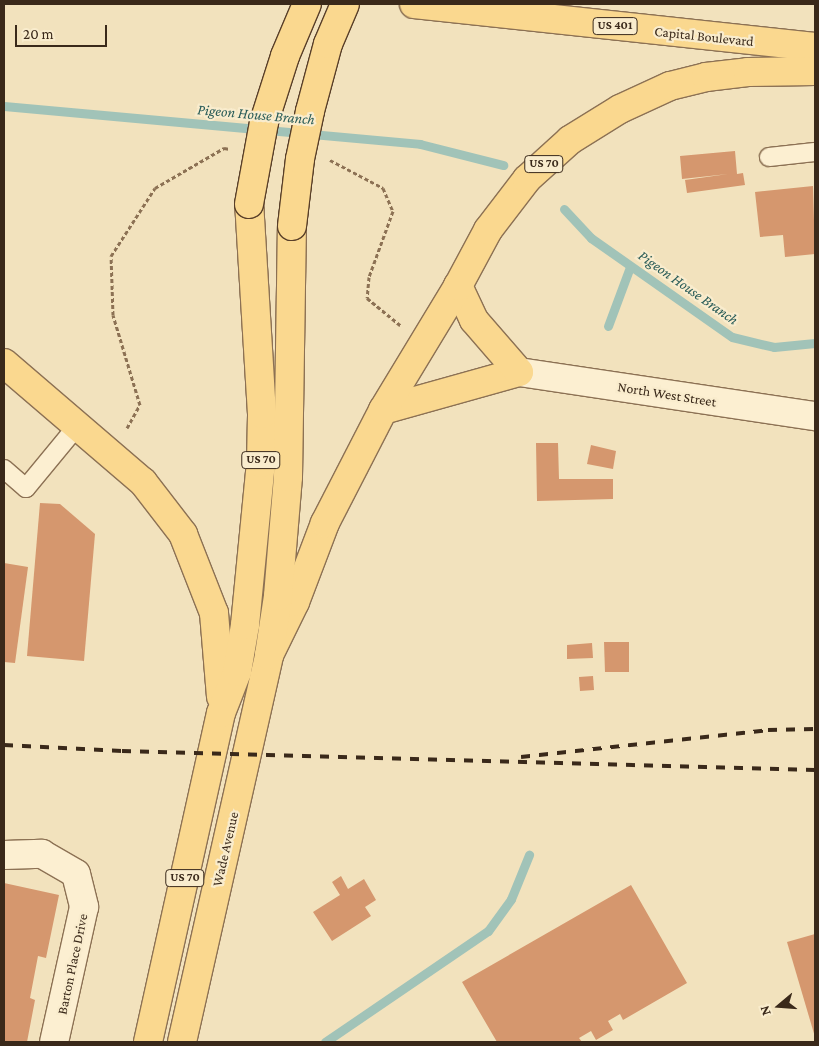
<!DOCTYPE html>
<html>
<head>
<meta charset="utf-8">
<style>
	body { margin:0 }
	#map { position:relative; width:819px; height:1046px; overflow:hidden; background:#f2e2bd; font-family:"Crimson Pro",serif }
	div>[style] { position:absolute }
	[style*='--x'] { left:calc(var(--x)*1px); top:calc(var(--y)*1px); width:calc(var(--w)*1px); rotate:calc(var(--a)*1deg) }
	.stream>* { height:9px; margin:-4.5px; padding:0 4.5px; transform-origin:4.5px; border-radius:4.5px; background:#a1c3b8 }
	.building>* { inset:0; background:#d5976e }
	.path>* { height:3px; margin-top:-1.5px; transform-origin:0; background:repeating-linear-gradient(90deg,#8c7154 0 4px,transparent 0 6.5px) }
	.roads { filter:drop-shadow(1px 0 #8c7154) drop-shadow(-1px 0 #8c7154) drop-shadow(0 1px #8c7154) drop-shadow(0 -1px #8c7154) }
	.lane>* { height:18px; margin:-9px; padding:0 9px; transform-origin:9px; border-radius:9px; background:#fcefd1 }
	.street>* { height:28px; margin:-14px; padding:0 14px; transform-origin:14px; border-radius:14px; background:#fcefd1 }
	.secondary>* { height:28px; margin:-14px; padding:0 14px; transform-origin:14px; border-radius:14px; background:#fcefd1 }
	.primary>* { height:28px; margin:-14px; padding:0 14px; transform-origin:14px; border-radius:14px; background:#fad88f }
	.rail>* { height:4px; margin-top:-2px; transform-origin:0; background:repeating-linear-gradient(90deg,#3a291a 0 9px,transparent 0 18px) }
	.bridges { filter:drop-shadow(1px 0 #593f29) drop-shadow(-1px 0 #593f29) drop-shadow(0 1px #593f29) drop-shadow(0 -1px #593f29) }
	.primary-bridge>* { height:28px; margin:-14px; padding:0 14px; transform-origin:14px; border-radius:14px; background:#fad88f }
	span { translate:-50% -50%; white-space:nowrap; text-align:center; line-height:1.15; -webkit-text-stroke:4.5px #f9eccd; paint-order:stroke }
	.shield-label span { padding:1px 4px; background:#f9eccd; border:1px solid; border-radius:4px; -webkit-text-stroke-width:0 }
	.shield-label { font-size:12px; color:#3a291a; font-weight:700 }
	.street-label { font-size:14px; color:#3a291a }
	.water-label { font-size:15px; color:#285b57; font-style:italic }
	.frame { position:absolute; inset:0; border:5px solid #3a291a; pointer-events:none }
	.north { position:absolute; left:754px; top:981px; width:50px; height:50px; -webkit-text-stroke:4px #f9eccd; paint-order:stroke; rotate:252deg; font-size:14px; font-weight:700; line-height:20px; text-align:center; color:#3a291a }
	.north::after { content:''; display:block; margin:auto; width:18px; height:22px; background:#3a291a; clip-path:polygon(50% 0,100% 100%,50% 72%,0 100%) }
	.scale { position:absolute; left:15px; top:25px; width:92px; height:22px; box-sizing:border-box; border:2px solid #3a291a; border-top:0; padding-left:6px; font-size:15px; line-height:18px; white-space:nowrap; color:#3a291a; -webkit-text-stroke:4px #f9eccd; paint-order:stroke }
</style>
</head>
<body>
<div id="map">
	<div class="stream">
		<div style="--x:4;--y:106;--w:418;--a:5.2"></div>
		<div style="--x:420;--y:144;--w:86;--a:14.2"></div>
		<div style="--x:564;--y:209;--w:40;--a:47"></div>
		<div style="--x:591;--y:238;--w:172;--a:35.1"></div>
		<div style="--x:732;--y:337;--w:43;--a:13.4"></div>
		<div style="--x:774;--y:347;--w:41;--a:-5.6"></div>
		<div style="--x:608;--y:326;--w:63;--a:-69.6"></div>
		<div style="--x:325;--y:1042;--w:197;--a:-34.3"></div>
		<div style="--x:488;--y:931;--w:39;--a:-54"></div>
		<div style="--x:511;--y:899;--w:48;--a:-67.8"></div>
	</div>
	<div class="building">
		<div style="clip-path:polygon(735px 151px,737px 174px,743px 173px,745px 185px,687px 193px,685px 180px,728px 174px,682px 179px,680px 156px)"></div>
		<div style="clip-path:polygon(813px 186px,815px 254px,785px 257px,783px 235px,760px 237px,755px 192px)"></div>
		<div style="clip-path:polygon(536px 443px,558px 443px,559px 479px,613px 479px,613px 499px,537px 501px)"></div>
		<div style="clip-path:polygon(591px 445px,616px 451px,613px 469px,587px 464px)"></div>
		<div style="clip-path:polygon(40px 503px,60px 504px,95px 534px,84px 661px,27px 656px)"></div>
		<div style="clip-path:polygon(4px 563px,28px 567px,15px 663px,4px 662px)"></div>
		<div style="clip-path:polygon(604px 642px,629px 642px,629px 672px,605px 672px)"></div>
		<div style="clip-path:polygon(592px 643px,593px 658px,567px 659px,567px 645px)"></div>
		<div style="clip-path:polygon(593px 676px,594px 690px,580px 691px,579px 677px)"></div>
		<div style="clip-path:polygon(341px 876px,348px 889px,364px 879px,376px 900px,365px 907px,371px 916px,332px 941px,313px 912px,340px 895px,332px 882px)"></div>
		<div style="clip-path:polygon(4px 883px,59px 895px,46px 958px,38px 956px,30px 998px,35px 1000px,27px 1042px,4px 1042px)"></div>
		<div style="clip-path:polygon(631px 885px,687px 983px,623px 1020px,620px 1014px,608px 1021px,613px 1030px,596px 1040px,591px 1031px,579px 1038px,582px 1042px,497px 1042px,462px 982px)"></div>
		<div style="clip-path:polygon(815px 934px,815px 1037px,787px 942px)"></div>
	</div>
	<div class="path">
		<div style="--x:330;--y:160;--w:60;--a:27.8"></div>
		<div style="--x:383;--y:188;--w:25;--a:67"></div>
		<div style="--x:393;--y:211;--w:70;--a:110"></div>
		<div style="--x:369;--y:277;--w:21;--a:95"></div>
		<div style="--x:367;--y:298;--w:43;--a:39.3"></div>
		<div style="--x:127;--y:428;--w:26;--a:-61"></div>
		<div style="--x:140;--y:405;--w:94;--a:-106.7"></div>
		<div style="--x:113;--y:315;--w:59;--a:-91.9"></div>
		<div style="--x:111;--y:256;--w:81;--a:-57.1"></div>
		<div style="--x:155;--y:188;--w:80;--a:-30.1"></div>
		<div style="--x:224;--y:148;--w:6;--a:9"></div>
	</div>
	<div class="roads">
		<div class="lane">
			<div style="--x:769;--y:157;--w:46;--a:-6.2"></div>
			<div style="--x:4;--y:469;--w:29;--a:41"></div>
			<div style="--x:26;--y:488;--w:82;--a:-50.5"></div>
		</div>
		<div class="street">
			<div style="--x:4;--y:855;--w:38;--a:-2"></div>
			<div style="--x:42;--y:854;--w:39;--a:30"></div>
			<div style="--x:76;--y:874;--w:34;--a:76"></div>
			<div style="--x:84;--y:907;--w:138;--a:102.5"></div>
		</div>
		<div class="secondary">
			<div style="--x:519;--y:372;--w:299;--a:8.5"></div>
		</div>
		<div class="primary">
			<div style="--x:414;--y:4;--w:403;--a:6.1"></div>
			<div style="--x:4;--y:363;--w:183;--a:40.6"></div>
			<div style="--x:143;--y:482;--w:66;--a:52.4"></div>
			<div style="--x:183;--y:534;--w:85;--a:68.6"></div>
			<div style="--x:214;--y:613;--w:84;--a:85.2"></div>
			<div style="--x:383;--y:410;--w:141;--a:-15.6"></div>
			<div style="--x:519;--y:372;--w:69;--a:-130.9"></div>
			<div style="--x:474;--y:320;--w:38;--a:-115"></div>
			<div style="--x:269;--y:655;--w:59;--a:-63.9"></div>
			<div style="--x:295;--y:602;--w:85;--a:-69.2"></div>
			<div style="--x:325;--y:523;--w:127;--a:-62.8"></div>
			<div style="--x:383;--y:410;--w:145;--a:-58.8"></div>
			<div style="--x:458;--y:286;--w:64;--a:-61.8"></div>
			<div style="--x:488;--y:230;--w:64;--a:-52.6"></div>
			<div style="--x:527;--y:179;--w:58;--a:-42.2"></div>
			<div style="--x:570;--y:140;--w:59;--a:-31.8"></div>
			<div style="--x:620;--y:109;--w:55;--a:-24.7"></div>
			<div style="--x:670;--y:86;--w:37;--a:-14"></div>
			<div style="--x:706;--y:77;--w:42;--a:-6.8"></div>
			<div style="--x:748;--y:72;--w:67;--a:-0.9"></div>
			<div style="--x:148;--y:1042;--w:337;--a:-77.5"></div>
			<div style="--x:221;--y:713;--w:44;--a:-68.7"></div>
			<div style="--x:237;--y:672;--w:48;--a:-80.3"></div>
			<div style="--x:245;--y:625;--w:163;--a:-84.4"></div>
			<div style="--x:261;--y:463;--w:49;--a:-88.8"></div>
			<div style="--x:262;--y:414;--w:210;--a:-93.5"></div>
			<div style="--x:182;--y:1042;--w:397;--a:-77.3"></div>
			<div style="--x:269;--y:655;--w:60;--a:-81.3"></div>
			<div style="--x:278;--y:596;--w:119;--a:-85.2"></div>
			<div style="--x:288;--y:477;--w:251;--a:-89.1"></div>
		</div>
	</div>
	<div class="rail">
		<div style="--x:4;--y:745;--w:118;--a:2.9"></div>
		<div style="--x:122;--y:751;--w:693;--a:1.57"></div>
		<div style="--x:521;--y:757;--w:248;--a:-6.2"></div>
		<div style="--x:768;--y:730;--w:47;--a:-1.2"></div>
	</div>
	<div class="bridges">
		<div class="primary-bridge">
			<div style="--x:249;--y:204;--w:83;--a:-79.6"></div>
			<div style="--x:264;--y:122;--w:69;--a:-72.3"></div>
			<div style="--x:285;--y:56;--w:56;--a:-67.1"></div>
			<div style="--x:292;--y:226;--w:67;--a:-83.2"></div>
			<div style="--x:300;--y:159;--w:49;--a:-78.2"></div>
			<div style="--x:310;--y:111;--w:69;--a:-75"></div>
			<div style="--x:328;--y:44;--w:43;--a:-67"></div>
		</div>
	</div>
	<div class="shield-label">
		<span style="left:615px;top:26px">US 401</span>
		<span style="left:544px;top:164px">US 70</span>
		<span style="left:261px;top:460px">US 70</span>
		<span style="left:185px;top:878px">US 70</span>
	</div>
	<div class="street-label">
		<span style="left:704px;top:36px;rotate:6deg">Capital Boulevard</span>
		<span style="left:667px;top:394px;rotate:9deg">North West Street</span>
		<span style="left:225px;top:849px;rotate:-77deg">Wade Avenue</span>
		<span style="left:72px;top:964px;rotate:-78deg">Barton Place Drive</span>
	</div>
	<div class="water-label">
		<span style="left:256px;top:115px;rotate:5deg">Pigeon House Branch</span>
		<span style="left:688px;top:288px;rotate:35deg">Pigeon House Branch</span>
	</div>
	<div class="frame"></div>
	<div class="north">N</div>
	<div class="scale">20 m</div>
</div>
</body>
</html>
